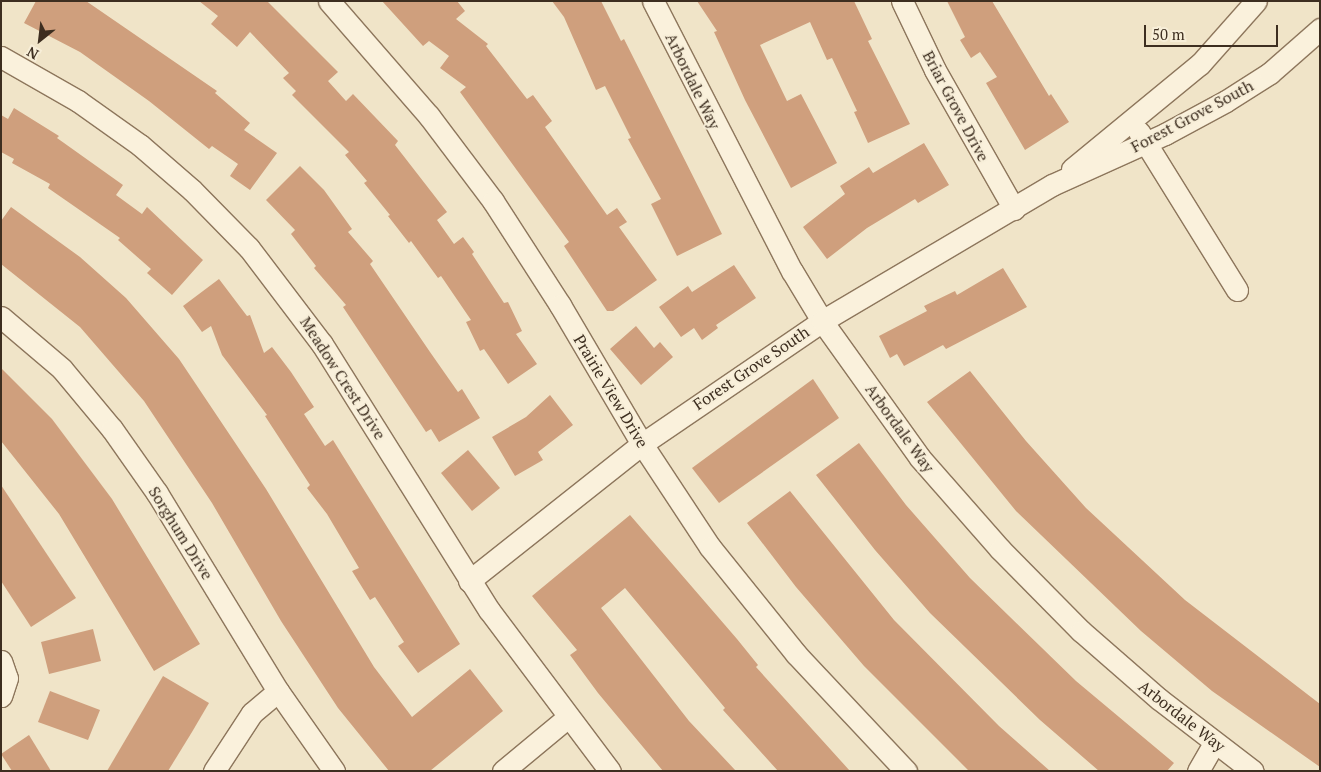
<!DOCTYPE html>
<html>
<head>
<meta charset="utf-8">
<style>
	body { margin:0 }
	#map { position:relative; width:1321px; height:772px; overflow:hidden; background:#f0e4c8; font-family:"PT Serif",serif }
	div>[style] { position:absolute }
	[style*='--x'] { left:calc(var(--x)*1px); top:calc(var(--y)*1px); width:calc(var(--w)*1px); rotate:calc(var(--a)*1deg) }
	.building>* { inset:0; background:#cf9f7d }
	.roads { filter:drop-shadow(1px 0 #8d765c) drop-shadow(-1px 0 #8d765c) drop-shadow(0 1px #8d765c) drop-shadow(0 -1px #8d765c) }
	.minor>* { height:21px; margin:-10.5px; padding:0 10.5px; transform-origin:10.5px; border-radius:10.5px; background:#faf1dc }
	span { translate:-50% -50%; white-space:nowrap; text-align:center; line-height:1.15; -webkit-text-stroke:4px #f7eed8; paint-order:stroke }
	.street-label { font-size:16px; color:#3d2e20 }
	.frame { position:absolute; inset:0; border:2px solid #3d2e20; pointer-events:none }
	.north { position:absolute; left:15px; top:15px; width:50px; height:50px; -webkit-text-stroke:4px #f7eed8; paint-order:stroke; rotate:209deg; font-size:14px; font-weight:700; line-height:20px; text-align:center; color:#3d2e20 }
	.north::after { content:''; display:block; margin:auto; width:18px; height:22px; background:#3d2e20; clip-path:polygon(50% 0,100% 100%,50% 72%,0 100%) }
	.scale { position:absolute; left:1144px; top:25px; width:134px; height:22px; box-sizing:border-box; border:2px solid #3d2e20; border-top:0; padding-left:6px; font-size:15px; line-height:18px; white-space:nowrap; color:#3d2e20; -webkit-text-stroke:4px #f7eed8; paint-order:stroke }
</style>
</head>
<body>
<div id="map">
	<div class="building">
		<div style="clip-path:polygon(36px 1px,86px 1px,217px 91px,215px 93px,250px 123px,244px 130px,277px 153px,250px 190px,230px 176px,238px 164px,212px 146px,209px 149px,149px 101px,80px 52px,24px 23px)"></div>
		<div style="clip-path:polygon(199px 1px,267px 1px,338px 72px,328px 81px,346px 101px,353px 94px,398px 141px,395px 145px,447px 212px,437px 220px,454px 244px,463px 237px,474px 252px,472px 254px,504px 303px,508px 302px,522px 331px,516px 334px,537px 364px,508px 384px,484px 349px,480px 351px,466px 322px,471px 320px,441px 276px,438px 278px,411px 241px,409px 243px,388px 216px,390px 215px,364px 183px,367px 181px,345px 155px,349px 152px,292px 95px,296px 91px,283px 78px,289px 73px,250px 32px,237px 47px,211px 24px,218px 16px)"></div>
		<div style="clip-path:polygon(382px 1px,457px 1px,465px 11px,456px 19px,488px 44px,486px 46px,527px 99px,533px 95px,552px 121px,545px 127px,607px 215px,617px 208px,627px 222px,619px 227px,657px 280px,613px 311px,607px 311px,564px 246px,569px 242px,460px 92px,466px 87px,440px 68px,449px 56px,429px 41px,423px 46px)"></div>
		<div style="clip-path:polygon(552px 1px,601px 1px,621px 41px,624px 39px,722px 234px,677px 256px,651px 204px,661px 199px,628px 139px,631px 138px,605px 86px,596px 90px,564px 17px)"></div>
		<div style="clip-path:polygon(697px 1px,854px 1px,872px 39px,868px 41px,910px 124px,868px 143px,854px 112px,857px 111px,832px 58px,827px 60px,810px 22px,760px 45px,787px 101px,801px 94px,837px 163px,791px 188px,745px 100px,714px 32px,717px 31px)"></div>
		<div style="clip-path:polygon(947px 1px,992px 1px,1049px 96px,1051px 94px,1069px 122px,1025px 150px,986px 83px,997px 77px,980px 52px,971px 58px,960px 40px,965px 37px)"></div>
		<div style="clip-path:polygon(14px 108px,59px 136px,57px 138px,123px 185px,116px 195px,142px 214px,147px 207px,203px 260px,172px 295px,147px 273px,151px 269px,118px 240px,120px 238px,48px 188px,50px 184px,12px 163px,14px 159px,1px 152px,1px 115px,8px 119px)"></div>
		<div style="clip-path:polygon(924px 143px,949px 185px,918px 203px,915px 199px,867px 228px,827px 259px,803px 227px,845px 194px,840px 186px,869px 167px,873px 173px)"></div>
		<div style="clip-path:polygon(300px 166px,324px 190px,352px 229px,348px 232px,373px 261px,370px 264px,430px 352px,458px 392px,462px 389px,480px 418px,439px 442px,431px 429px,426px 432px,343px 307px,346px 305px,314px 268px,316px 266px,291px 234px,295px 230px,266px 200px)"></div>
		<div style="clip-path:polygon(11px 207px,80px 257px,126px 298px,179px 359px,266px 489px,374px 667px,412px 717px,470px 669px,503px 711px,430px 771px,389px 771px,338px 708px,281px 621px,212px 503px,144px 401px,80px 327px,1px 264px,1px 221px)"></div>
		<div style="clip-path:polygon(734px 265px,756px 298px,716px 325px,718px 328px,702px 340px,694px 328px,681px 337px,659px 307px,688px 286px,692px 292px)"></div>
		<div style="clip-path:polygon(1003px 268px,1027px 307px,946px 349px,943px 345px,904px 366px,897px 354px,890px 358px,879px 336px,927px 311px,924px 306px,955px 291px,957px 295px)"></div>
		<div style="clip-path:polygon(219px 279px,247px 316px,250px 315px,264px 353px,272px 347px,291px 372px,314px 407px,304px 414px,325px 446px,333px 440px,460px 644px,418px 673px,398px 646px,404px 642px,375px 597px,370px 600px,352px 571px,359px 568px,327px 514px,307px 488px,310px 485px,265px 416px,267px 415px,222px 355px,211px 326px,202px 332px,183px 306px)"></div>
		<div style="clip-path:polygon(636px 326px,654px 348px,660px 342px,673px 357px,641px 385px,610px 349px)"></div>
		<div style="clip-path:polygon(1px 368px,52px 419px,112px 499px,200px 644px,154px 671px,59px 514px,1px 441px)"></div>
		<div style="clip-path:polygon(970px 371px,1026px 441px,1086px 508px,1185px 600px,1320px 704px,1320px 767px,1212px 691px,1141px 631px,1016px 511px,927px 402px)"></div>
		<div style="clip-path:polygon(813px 379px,839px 418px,719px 503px,692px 468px)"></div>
		<div style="clip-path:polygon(550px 395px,573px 425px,538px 452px,543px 460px,515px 476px,492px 437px,526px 417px)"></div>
		<div style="clip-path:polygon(859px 443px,906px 505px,970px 578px,1076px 681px,1174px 763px,1167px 771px,1099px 771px,1040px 720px,930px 613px,875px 550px,816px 475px)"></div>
		<div style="clip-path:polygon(468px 450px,500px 488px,472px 511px,441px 473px)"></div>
		<div style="clip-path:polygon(1px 485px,76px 598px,31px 627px,1px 581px)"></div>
		<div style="clip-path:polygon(790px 491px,894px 620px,999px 726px,1050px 771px,969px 771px,864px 666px,796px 587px,747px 523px)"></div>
		<div style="clip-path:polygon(630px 515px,737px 639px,758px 665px,756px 667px,850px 771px,778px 771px,723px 710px,725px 708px,625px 588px,601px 608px,689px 721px,736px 771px,663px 771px,598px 693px,570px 655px,577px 650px,532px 596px)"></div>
		<div style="clip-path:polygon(93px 629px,101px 661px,49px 674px,41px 642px)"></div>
		<div style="clip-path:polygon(163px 676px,209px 703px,192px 732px,168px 771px,107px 771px)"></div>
		<div style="clip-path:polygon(50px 691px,100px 710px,88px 740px,38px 722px)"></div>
		<div style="clip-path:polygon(29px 735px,51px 771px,12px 771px,1px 754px)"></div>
	</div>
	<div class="roads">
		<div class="minor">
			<div style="--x:329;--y:1;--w:152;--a:49"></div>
			<div style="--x:429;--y:116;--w:106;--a:53"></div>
			<div style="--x:493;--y:201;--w:124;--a:57.2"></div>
			<div style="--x:560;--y:305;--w:161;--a:59.5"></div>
			<div style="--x:642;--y:444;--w:123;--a:56.6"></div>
			<div style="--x:710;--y:547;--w:137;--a:51.2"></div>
			<div style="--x:796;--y:654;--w:161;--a:46.8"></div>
			<div style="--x:653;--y:1;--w:304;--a:62.8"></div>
			<div style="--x:792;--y:271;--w:58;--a:59"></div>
			<div style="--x:822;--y:321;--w:168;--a:54.4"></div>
			<div style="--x:920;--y:458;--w:121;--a:48.7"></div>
			<div style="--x:1000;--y:549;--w:115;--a:45.4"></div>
			<div style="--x:1081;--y:631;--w:103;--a:41.1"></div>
			<div style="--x:1159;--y:699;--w:118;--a:37.5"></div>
			<div style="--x:902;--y:1;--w:76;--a:64.4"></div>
			<div style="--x:935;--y:70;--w:160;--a:60.4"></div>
			<div style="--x:1;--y:57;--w:89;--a:29.7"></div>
			<div style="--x:78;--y:101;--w:76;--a:35.4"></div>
			<div style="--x:140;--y:145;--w:69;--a:40.9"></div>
			<div style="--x:192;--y:190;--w:81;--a:45.5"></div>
			<div style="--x:249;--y:248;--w:121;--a:52.8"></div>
			<div style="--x:322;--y:344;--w:314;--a:57.9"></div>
			<div style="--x:489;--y:610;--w:201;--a:53.1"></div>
			<div style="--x:1139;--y:132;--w:186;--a:58.2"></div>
			<div style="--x:1072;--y:169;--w:166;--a:-39.4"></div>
			<div style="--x:1200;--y:64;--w:84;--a:-48.4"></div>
			<div style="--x:1;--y:317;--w:80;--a:40.4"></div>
			<div style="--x:62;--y:369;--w:78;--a:50.2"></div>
			<div style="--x:112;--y:429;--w:78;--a:54.9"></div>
			<div style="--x:157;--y:493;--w:232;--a:58.6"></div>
			<div style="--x:278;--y:691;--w:98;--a:55"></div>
			<div style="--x:469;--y:581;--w:221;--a:-38.4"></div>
			<div style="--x:642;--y:444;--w:218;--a:-34.3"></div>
			<div style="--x:822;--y:321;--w:267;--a:-30.6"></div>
			<div style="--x:1052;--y:185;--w:124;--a:-24.3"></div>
			<div style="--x:1165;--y:134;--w:69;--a:-28.4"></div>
			<div style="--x:1226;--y:101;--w:52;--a:-32.5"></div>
			<div style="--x:1270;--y:73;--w:67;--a:-41.3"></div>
			<div style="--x:1;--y:661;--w:18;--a:71"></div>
			<div style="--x:7;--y:678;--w:19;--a:108"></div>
			<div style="--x:214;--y:771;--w:69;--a:-56.8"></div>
			<div style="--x:252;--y:713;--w:34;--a:-40"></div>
			<div style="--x:503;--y:771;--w:85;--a:-39.7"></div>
			<div style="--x:1198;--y:771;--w:32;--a:-60"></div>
		</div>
	</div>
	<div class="street-label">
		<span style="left:693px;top:81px;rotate:64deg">Arbordale Way</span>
		<span style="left:956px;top:106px;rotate:62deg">Briar Grove Drive</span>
		<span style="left:1192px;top:116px;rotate:-28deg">Forest Grove South</span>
		<span style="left:751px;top:368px;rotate:-34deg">Forest Grove South</span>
		<span style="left:343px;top:378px;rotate:57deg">Meadow Crest Drive</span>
		<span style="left:611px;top:391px;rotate:59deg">Prairie View Drive</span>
		<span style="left:900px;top:428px;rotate:54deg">Arbordale Way</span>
		<span style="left:181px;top:533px;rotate:58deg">Sorghum Drive</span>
		<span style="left:1182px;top:716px;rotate:38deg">Arbordale Way</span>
	</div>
	<div class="frame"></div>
	<div class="north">N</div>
	<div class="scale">50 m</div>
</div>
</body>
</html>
